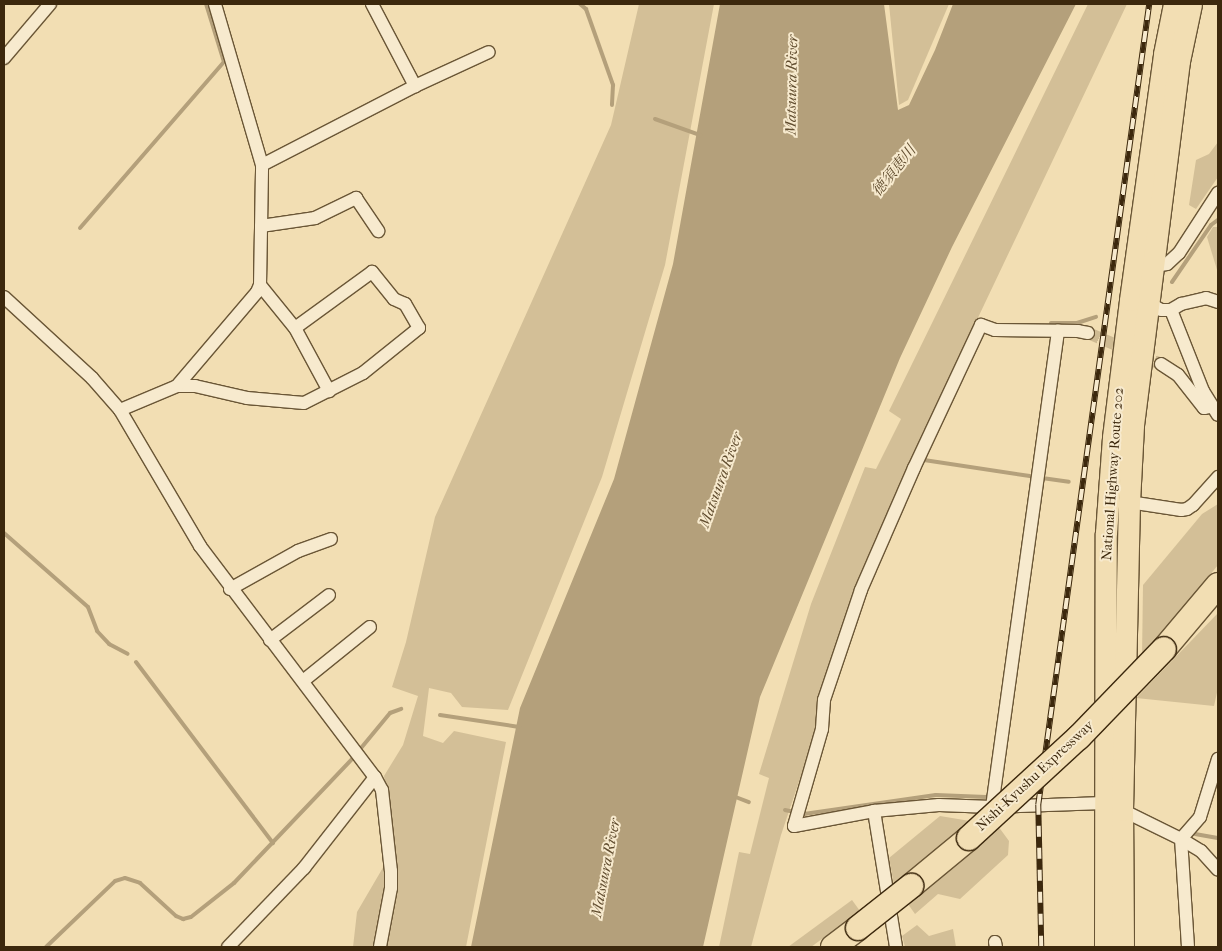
<!DOCTYPE html>
<html>
<head>
<meta charset="utf-8">
<style>
	body { margin:0 }
	#map { position:relative; width:1222px; height:951px; overflow:hidden; background:#f2deb3; font-family:"IM FELL French Canon","Noto Serif JP",serif }
	div>[style] { position:absolute }
	[style*='--x'] { left:calc(var(--x)*1px); top:calc(var(--y)*1px); width:calc(var(--w)*1px); rotate:calc(var(--a)*1deg) }
	.green>* { inset:0; background:#d3bf97 }
	.water>* { inset:0; background:#b4a07b }
	.stream>* { height:4px; margin:-2px; padding:0 2px; transform-origin:2px; border-radius:2px; background:#b4a07b }
	.minor-tunnel>* { height:12px; margin-top:-6px; transform-origin:0; background:repeating-linear-gradient(90deg,#ceba92 0 12px,transparent 0 18px) }
	.roads { filter:drop-shadow(1px 0 #6a5636) drop-shadow(-1px 0 #6a5636) drop-shadow(0 1px #6a5636) drop-shadow(0 -1px #6a5636) }
	.minor>* { height:12px; margin:-6px; padding:0 6px; transform-origin:6px; border-radius:6px; background:#f7eace }
	.trunk>* { height:21px; margin:-10.5px; padding:0 10.5px; transform-origin:10.5px; border-radius:10.5px; background:#f2deb3 }
	.motorway>* { height:24px; margin:-12px; padding:0 12px; transform-origin:12px; border-radius:12px; background:#f2deb3 }
	.rail>* { height:5.5px; margin-top:-2.75px; transform-origin:0; background:repeating-linear-gradient(90deg,#f7eace 0 11px,#3c280d 0 22px); box-sizing:border-box; border-block:1px solid #3c280d }
	.bridges { filter:drop-shadow(1px 0 #3c280d) drop-shadow(-1px 0 #3c280d) drop-shadow(0 1px #3c280d) drop-shadow(0 -1px #3c280d) }
	.motorway-bridge>* { height:24px; margin:-12px; padding:0 12px; transform-origin:12px; border-radius:12px; background:#f2deb3 }
	span { translate:-50% -50%; white-space:nowrap; text-align:center; line-height:1.15; -webkit-text-stroke:4px #f7eace; paint-order:stroke }
	.street-label { font-size:14px; color:#3c280d }
	.water-label { font-size:15px; color:#604c2e; font-style:italic }
	.frame { position:absolute; inset:0; border:5px solid #3c280d; pointer-events:none }
</style>
</head>
<body>
<div id="map">
	<div class="green">
		<div style="clip-path:polygon(639px 4px,714px 4px,665px 265px,602px 477px,508px 710px,462px 707px,451px 693px,429px 688px,423px 736px,443px 743px,454px 731px,506px 742px,466px 947px,353px 947px,357px 912px,395px 847px,384px 776px,403px 745px,418px 696px,392px 687px,406px 642px,435px 517px,611px 125px)"></div>
		<div style="clip-path:polygon(889px 4px,949px 4px,908px 100px,899px 105px)"></div>
		<div style="clip-path:polygon(1088px 4px,1127px 4px,908px 465px,851px 599px,816px 704px,817px 728px,781px 835px,751px 947px,719px 947px,739px 852px,750px 854px,769px 778px,759px 774px,811px 604px,865px 467px,876px 469px,901px 419px,889px 411px)"></div>
		<div style="clip-path:polygon(1218px 142px,1218px 177px,1196px 209px,1189px 205px,1196px 160px,1209px 154px)"></div>
		<div style="clip-path:polygon(1213px 227px,1218px 227px,1218px 273px,1207px 237px)"></div>
		<div style="clip-path:polygon(1218px 504px,1218px 565px,1142px 658px,1143px 585px,1202px 514px)"></div>
		<div style="clip-path:polygon(1218px 613px,1218px 688px,1214px 706px,1136px 698px)"></div>
		<div style="clip-path:polygon(940px 816px,970px 821px,894px 885px,889px 858px)"></div>
		<div style="clip-path:polygon(998px 826px,1009px 841px,1008px 855px,960px 899px,938px 894px,915px 914px,908px 904px)"></div>
		<div style="clip-path:polygon(852px 900px,860px 911px,811px 947px,788px 947px)"></div>
		<div style="clip-path:polygon(917px 925px,929px 936px,953px 929px,956px 947px,905px 947px,902px 936px)"></div>
	</div>
	<div class="water">
		<div style="clip-path:polygon(720px 4px,884px 4px,898px 110px,909px 105px,935px 50px,953px 4px,1076px 4px,952px 247px,900px 358px,760px 697px,703px 947px,471px 947px,520px 708px,614px 479px,673px 264px)"></div>
	</div>
	<div class="stream">
		<div style="--x:580;--y:4;--w:8;--a:40"></div>
		<div style="--x:586;--y:9;--w:81;--a:70.4"></div>
		<div style="--x:613;--y:85;--w:20;--a:93"></div>
		<div style="--x:655;--y:119;--w:48;--a:19.6"></div>
		<div style="--x:80;--y:228;--w:220;--a:-49.1"></div>
		<div style="--x:224;--y:62;--w:61;--a:-107.2"></div>
		<div style="--x:1172;--y:282;--w:69;--a:-55.6"></div>
		<div style="--x:1211;--y:225;--w:9;--a:-36"></div>
		<div style="--x:1051;--y:323;--w:26;--a:0"></div>
		<div style="--x:1077;--y:323;--w:20;--a:-18"></div>
		<div style="--x:925;--y:457;--w:3;--a:108"></div>
		<div style="--x:924;--y:460;--w:107;--a:8.6"></div>
		<div style="--x:1042;--y:478;--w:27;--a:8"></div>
		<div style="--x:4;--y:533;--w:112;--a:41.4"></div>
		<div style="--x:88;--y:607;--w:26;--a:69"></div>
		<div style="--x:97;--y:631;--w:18;--a:47"></div>
		<div style="--x:109;--y:644;--w:21;--a:28"></div>
		<div style="--x:136;--y:662;--w:227;--a:52.9"></div>
		<div style="--x:440;--y:715;--w:80;--a:8.6"></div>
		<div style="--x:733;--y:796;--w:17;--a:21"></div>
		<div style="--x:785;--y:810;--w:19;--a:12"></div>
		<div style="--x:804;--y:814;--w:133;--a:-8.2"></div>
		<div style="--x:936;--y:795;--w:50;--a:2.3"></div>
		<div style="--x:1195;--y:834;--w:23;--a:10"></div>
		<div style="--x:46;--y:947;--w:95;--a:-43.7"></div>
		<div style="--x:115;--y:881;--w:10;--a:-17"></div>
		<div style="--x:125;--y:878;--w:16;--a:18"></div>
		<div style="--x:140;--y:883;--w:49;--a:42.5"></div>
		<div style="--x:176;--y:916;--w:8;--a:23"></div>
		<div style="--x:183;--y:919;--w:8;--a:-14"></div>
		<div style="--x:191;--y:917;--w:55;--a:-38.3"></div>
		<div style="--x:234;--y:883;--w:171;--a:-46.4"></div>
		<div style="--x:352;--y:759;--w:60;--a:-50.4"></div>
		<div style="--x:390;--y:713;--w:12;--a:-20"></div>
	</div>
	<div class="minor-tunnel">
		<div style="--x:1088;--y:333;--w:79;--a:23"></div>
	</div>
	<div class="roads">
		<div class="minor">
			<div style="--x:372;--y:4;--w:93;--a:62.3"></div>
			<div style="--x:4;--y:58;--w:71;--a:-49.6"></div>
			<div style="--x:262;--y:165;--w:172;--a:-27.3"></div>
			<div style="--x:415;--y:86;--w:81;--a:-24.7"></div>
			<div style="--x:261;--y:226;--w:55;--a:-8.4"></div>
			<div style="--x:315;--y:218;--w:46;--a:-26"></div>
			<div style="--x:356;--y:198;--w:40;--a:56"></div>
			<div style="--x:1154;--y:266;--w:13;--a:-9"></div>
			<div style="--x:1167;--y:264;--w:16;--a:-43"></div>
			<div style="--x:1179;--y:253;--w:72;--a:-57"></div>
			<div style="--x:260;--y:285;--w:55;--a:50.9"></div>
			<div style="--x:295;--y:328;--w:72;--a:61.6"></div>
			<div style="--x:4;--y:297;--w:120;--a:42.6"></div>
			<div style="--x:92;--y:378;--w:43;--a:48.8"></div>
			<div style="--x:120;--y:410;--w:158;--a:59.5"></div>
			<div style="--x:200;--y:546;--w:290;--a:52.9"></div>
			<div style="--x:375;--y:777;--w:15;--a:62"></div>
			<div style="--x:382;--y:790;--w:81;--a:83.7"></div>
			<div style="--x:391;--y:871;--w:17;--a:90"></div>
			<div style="--x:391;--y:888;--w:60;--a:100.6"></div>
			<div style="--x:1145;--y:301;--w:18;--a:29"></div>
			<div style="--x:1161;--y:310;--w:10;--a:0"></div>
			<div style="--x:1171;--y:310;--w:12;--a:-31"></div>
			<div style="--x:1181;--y:304;--w:26;--a:-13"></div>
			<div style="--x:1206;--y:298;--w:13;--a:18"></div>
			<div style="--x:1171;--y:310;--w:87;--a:68.4"></div>
			<div style="--x:1203;--y:391;--w:28;--a:58"></div>
			<div style="--x:1088;--y:333;--w:10;--a:-169"></div>
			<div style="--x:1078;--y:331;--w:83;--a:-179.3"></div>
			<div style="--x:995;--y:330;--w:15;--a:-160"></div>
			<div style="--x:981;--y:325;--w:158;--a:115.1"></div>
			<div style="--x:914;--y:468;--w:133;--a:113.5"></div>
			<div style="--x:861;--y:590;--w:116;--a:108.6"></div>
			<div style="--x:824;--y:700;--w:29;--a:94"></div>
			<div style="--x:822;--y:729;--w:101;--a:106.1"></div>
			<div style="--x:794;--y:826;--w:81;--a:-10.6"></div>
			<div style="--x:874;--y:811;--w:65;--a:-5.3"></div>
			<div style="--x:939;--y:805;--w:53;--a:2.2"></div>
			<div style="--x:992;--y:807;--w:112;--a:-2"></div>
			<div style="--x:1104;--y:803;--w:19;--a:21"></div>
			<div style="--x:1122;--y:810;--w:66;--a:26.2"></div>
			<div style="--x:1181;--y:839;--w:23;--a:31"></div>
			<div style="--x:1201;--y:851;--w:25;--a:48"></div>
			<div style="--x:1161;--y:364;--w:20;--a:33"></div>
			<div style="--x:1178;--y:375;--w:42;--a:51.8"></div>
			<div style="--x:1204;--y:408;--w:5;--a:-11"></div>
			<div style="--x:177;--y:386;--w:18;--a:0"></div>
			<div style="--x:195;--y:386;--w:53;--a:13"></div>
			<div style="--x:247;--y:398;--w:57;--a:5"></div>
			<div style="--x:304;--y:403;--w:66;--a:-27"></div>
			<div style="--x:363;--y:373;--w:72;--a:-38.8"></div>
			<div style="--x:419;--y:328;--w:28;--a:-120"></div>
			<div style="--x:405;--y:304;--w:12;--a:-156"></div>
			<div style="--x:394;--y:299;--w:35;--a:-129"></div>
			<div style="--x:372;--y:272;--w:95;--a:144"></div>
			<div style="--x:120;--y:410;--w:62;--a:-22.8"></div>
			<div style="--x:177;--y:386;--w:123;--a:-49.6"></div>
			<div style="--x:257;--y:292;--w:8;--a:-67"></div>
			<div style="--x:260;--y:285;--w:120;--a:-89"></div>
			<div style="--x:262;--y:165;--w:168;--a:-106.3"></div>
			<div style="--x:1129;--y:502;--w:53;--a:8.7"></div>
			<div style="--x:1181;--y:510;--w:6;--a:-9"></div>
			<div style="--x:1187;--y:509;--w:7;--a:-34"></div>
			<div style="--x:1193;--y:505;--w:38;--a:-48"></div>
			<div style="--x:230;--y:589;--w:78;--a:-29.2"></div>
			<div style="--x:298;--y:551;--w:35;--a:-20"></div>
			<div style="--x:270;--y:640;--w:74;--a:-37.3"></div>
			<div style="--x:303;--y:681;--w:86;--a:-38.9"></div>
			<div style="--x:992;--y:807;--w:481;--a:-82.1"></div>
			<div style="--x:874;--y:811;--w:138;--a:80.8"></div>
			<div style="--x:995;--y:942;--w:5;--a:79"></div>
			<div style="--x:228;--y:947;--w:110;--a:-46.1"></div>
			<div style="--x:304;--y:868;--w:115;--a:-52"></div>
			<div style="--x:1188;--y:947;--w:108;--a:-93.7"></div>
			<div style="--x:1181;--y:839;--w:29;--a:-49"></div>
			<div style="--x:1200;--y:817;--w:61;--a:-72.8"></div>
		</div>
		<div class="trunk">
			<div style="--x:1105;--y:947;--w:414;--a:-89.9"></div>
			<div style="--x:1106;--y:533;--w:96;--a:-85.8"></div>
			<div style="--x:1113;--y:437;--w:138;--a:-82.9"></div>
			<div style="--x:1130;--y:300;--w:248;--a:-82.1"></div>
			<div style="--x:1164;--y:54;--w:51;--a:-78.7"></div>
			<div style="--x:1123;--y:947;--w:137;--a:-90.4"></div>
			<div style="--x:1122;--y:810;--w:308;--a:-88.7"></div>
			<div style="--x:1129;--y:502;--w:77;--a:-87"></div>
			<div style="--x:1133;--y:425;--w:367;--a:-82.8"></div>
			<div style="--x:1179;--y:61;--w:58;--a:-78.1"></div>
		</div>
		<div class="motorway">
			<div style="--x:1164;--y:649;--w:84;--a:-49.8"></div>
			<div style="--x:911;--y:886;--w:75;--a:-39.6"></div>
			<div style="--x:833;--y:947;--w:31;--a:-37"></div>
		</div>
	</div>
	<div class="rail">
		<div style="--x:1041;--y:947;--w:142;--a:-91.2"></div>
		<div style="--x:1038;--y:805;--w:809;--a:-82.11"></div>
	</div>
	<div class="bridges">
		<div class="motorway-bridge">
			<div style="--x:969;--y:838;--w:149;--a:-42.6"></div>
			<div style="--x:1079;--y:737;--w:122;--a:-46"></div>
			<div style="--x:858;--y:928;--w:68;--a:-38.4"></div>
		</div>
	</div>
	<div class="street-label">
		<span style="left:1113px;top:474px;rotate:-86deg">National Highway Route 202</span>
		<span style="left:1035px;top:776px;rotate:-43deg">Nishi-Kyushu Expressway</span>
	</div>
	<div class="water-label">
		<span style="left:792px;top:85px;rotate:-89deg">Matsuura River</span>
		<span style="left:894px;top:171px;rotate:-51deg">徳須恵川</span>
		<span style="left:721px;top:480px;rotate:-70deg">Matsuura River</span>
		<span style="left:606px;top:868px;rotate:-79deg">Matsuura River</span>
	</div>
	<div class="frame"></div>
</div>
</body>
</html>
